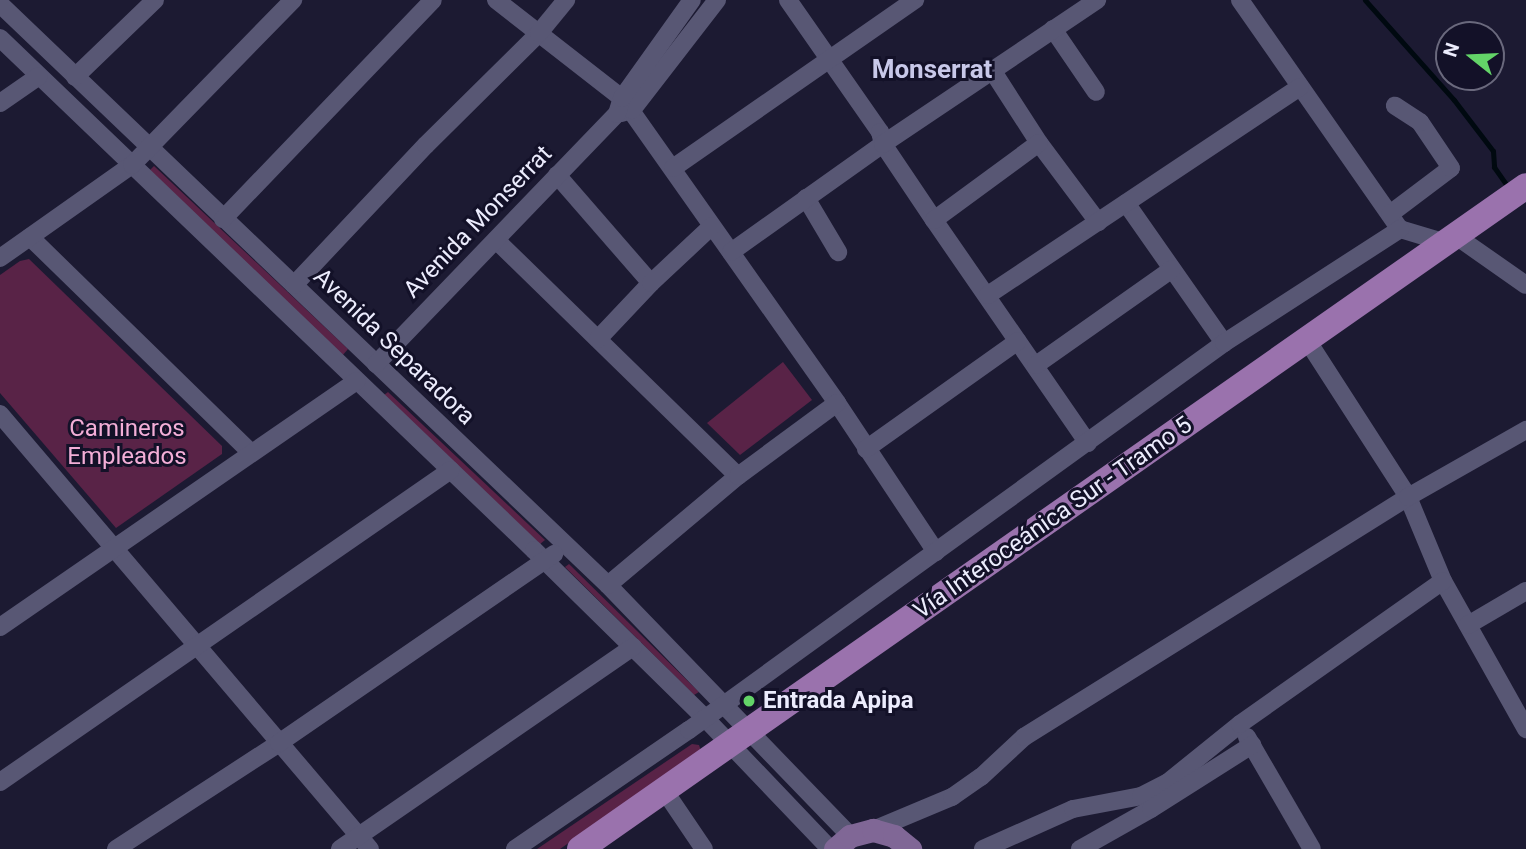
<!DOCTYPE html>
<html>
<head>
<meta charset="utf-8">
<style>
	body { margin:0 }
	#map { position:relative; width:1526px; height:849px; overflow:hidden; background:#1c1a32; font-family:Roboto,sans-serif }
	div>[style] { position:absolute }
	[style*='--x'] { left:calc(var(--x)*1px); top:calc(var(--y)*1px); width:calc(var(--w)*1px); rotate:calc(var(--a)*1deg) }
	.green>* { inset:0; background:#592347 }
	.stream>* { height:5px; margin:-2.5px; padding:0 2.5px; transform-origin:2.5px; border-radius:2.5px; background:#000910 }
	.minor>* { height:18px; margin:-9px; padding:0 9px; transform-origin:9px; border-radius:9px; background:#585774 }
	.major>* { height:23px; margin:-11.5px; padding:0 11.5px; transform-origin:11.5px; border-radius:11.5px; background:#806796 }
	.highway>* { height:26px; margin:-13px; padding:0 13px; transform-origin:13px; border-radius:13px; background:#9a72ad }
	.dots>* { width:19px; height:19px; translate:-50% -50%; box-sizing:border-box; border:4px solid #131128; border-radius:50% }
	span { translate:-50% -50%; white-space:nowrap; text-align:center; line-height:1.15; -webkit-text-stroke:6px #131128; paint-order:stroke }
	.street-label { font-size:24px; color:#ececfd }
	.park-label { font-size:24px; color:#f3aed7 }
	.poi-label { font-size:24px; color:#ececfd; font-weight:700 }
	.left { translate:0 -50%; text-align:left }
	.neighbourhood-label { font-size:26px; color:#c8c8e9; font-weight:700 }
	.north { position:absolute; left:1435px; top:21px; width:70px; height:70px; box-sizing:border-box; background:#131128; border:2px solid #6a697d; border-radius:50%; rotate:288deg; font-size:19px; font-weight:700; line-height:28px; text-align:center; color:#ececfd }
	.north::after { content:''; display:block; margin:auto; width:24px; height:32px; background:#63d468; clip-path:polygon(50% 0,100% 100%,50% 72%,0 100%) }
</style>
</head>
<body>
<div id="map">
	<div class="green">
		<div style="clip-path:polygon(154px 166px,348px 349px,342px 356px,150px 170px)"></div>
		<div style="clip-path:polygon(29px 259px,222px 446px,222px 454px,116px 528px,0 393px,0 275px,20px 261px)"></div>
		<div style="clip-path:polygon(783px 362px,812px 400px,740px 455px,707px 423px)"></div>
		<div style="clip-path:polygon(388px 392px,545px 540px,540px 544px,384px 395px)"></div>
		<div style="clip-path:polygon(569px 564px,699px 692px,694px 695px,565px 567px)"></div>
		<div style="clip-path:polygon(692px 744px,699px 745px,701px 751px,560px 849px,537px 849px)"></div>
	</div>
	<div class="stream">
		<div style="--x:1365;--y:0;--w:134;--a:48.3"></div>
		<div style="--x:1454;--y:100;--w:64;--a:52.6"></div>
		<div style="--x:1493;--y:151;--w:16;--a:86"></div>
		<div style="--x:1494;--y:167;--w:28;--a:55"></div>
	</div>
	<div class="minor">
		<div style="--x:496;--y:0;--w:160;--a:37.9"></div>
		<div style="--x:622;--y:98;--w:373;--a:54.8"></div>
		<div style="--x:837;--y:403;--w:179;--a:56.4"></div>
		<div style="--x:788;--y:0;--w:161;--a:55.1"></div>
		<div style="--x:880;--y:132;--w:12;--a:76"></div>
		<div style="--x:883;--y:144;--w:92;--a:56.1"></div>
		<div style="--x:934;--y:220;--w:271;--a:55.4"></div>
		<div style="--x:1240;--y:0;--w:279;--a:55.1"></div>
		<div style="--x:1400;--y:229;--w:48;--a:16.9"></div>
		<div style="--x:0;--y:4;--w:841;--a:43.7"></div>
		<div style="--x:608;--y:585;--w:349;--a:46"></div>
		<div style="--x:1053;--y:29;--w:76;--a:55.7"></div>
		<div style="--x:0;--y:38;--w:740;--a:43.8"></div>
		<div style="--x:534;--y:550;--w:240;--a:44.5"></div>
		<div style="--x:705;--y:718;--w:181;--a:46.3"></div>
		<div style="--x:992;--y:70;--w:87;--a:57.2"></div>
		<div style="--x:1039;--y:143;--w:99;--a:53.2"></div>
		<div style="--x:75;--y:77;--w:111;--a:-43.9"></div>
		<div style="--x:0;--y:103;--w:47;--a:-34.7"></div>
		<div style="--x:621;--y:113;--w:11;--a:-15"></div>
		<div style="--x:632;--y:110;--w:139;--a:-52.3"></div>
		<div style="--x:673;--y:168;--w:295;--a:-34.8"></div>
		<div style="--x:557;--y:175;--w:143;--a:49"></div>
		<div style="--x:806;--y:198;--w:63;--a:59.3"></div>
		<div style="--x:1126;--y:203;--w:171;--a:55"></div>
		<div style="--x:1390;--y:214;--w:76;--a:-37"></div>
		<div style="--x:1451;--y:168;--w:55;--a:-124"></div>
		<div style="--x:1420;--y:122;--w:30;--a:-147"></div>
		<div style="--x:223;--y:219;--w:303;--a:-46.2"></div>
		<div style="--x:934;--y:220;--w:130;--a:-36.3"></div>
		<div style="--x:1456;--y:236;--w:85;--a:35"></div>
		<div style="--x:30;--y:237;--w:308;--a:44.3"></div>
		<div style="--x:496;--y:240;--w:338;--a:44.3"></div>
		<div style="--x:731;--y:252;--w:186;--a:-35.4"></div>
		<div style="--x:883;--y:144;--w:258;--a:-33.9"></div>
		<div style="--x:0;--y:258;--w:161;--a:-35.2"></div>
		<div style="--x:132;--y:165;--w:231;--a:-45.7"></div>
		<div style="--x:294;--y:285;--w:192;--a:-46.7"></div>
		<div style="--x:426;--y:145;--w:159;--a:-44.7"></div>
		<div style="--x:539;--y:33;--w:43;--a:-50.7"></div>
		<div style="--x:988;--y:295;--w:375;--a:-33.7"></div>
		<div style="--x:598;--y:339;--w:77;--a:-46.6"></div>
		<div style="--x:651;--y:283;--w:83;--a:-43.1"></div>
		<div style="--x:1307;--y:340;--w:187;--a:57.2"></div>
		<div style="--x:1408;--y:497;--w:91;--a:67.4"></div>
		<div style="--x:1443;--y:581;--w:170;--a:60.7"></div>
		<div style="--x:376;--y:364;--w:347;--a:-46.1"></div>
		<div style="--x:617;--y:114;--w:17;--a:-73"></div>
		<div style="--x:622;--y:98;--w:120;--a:-54.5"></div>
		<div style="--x:1036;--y:365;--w:166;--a:-35.2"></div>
		<div style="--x:0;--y:414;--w:571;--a:49.62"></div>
		<div style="--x:866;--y:449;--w:186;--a:-35.4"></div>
		<div style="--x:608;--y:585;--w:170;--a:-40"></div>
		<div style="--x:738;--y:476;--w:123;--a:-36.4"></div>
		<div style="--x:1468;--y:625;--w:67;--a:-30.4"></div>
		<div style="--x:0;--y:627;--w:433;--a:-34.6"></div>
		<div style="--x:1247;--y:737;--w:129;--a:59.9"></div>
		<div style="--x:0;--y:782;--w:548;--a:-34.68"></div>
		<div style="--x:664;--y:790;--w:71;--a:55.9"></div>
		<div style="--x:873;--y:830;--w:86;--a:-22.7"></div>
		<div style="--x:952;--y:797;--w:35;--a:-35"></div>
		<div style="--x:981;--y:777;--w:59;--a:-42.9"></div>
		<div style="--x:1024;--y:737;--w:453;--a:-32"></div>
		<div style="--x:1408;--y:497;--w:136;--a:-29.6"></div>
		<div style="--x:116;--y:849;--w:194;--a:-33"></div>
		<div style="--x:279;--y:743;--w:334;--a:-34.5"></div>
		<div style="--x:340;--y:849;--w:356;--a:-34.6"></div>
		<div style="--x:515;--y:849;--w:211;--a:-34.4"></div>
		<div style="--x:689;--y:730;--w:660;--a:-35.88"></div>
		<div style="--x:1224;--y:343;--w:210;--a:-32.9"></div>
		<div style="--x:983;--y:849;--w:98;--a:-24"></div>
		<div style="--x:1073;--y:809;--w:69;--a:-10.8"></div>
		<div style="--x:1141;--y:796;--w:29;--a:-27"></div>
		<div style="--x:1167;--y:783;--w:94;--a:-38.9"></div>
		<div style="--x:1240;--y:724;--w:248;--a:-35.2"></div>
		<div style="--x:1080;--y:849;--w:81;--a:-29.4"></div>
		<div style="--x:1151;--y:809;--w:120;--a:-32.4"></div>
	</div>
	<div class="major">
		<div style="--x:835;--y:849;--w:20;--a:-41"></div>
		<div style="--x:850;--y:836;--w:24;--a:-15"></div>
		<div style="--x:873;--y:830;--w:22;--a:16"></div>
		<div style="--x:894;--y:836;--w:21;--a:39"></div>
	</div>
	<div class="highway">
		<div style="--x:580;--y:849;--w:1155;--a:-35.02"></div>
	</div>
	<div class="dots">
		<div style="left:749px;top:701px;background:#63d468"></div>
	</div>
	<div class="street-label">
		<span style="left:478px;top:222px;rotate:-46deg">Avenida Monserrat</span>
		<span style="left:394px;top:347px;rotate:44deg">Avenida Separadora</span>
		<span style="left:1053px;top:518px;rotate:-35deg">Vía Interoceánica Sur - Tramo 5</span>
	</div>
	<div class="park-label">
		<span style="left:127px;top:443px">Camineros<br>Empleados</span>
	</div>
	<div class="poi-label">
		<span class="left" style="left:763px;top:701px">Entrada Apipa</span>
	</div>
	<div class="neighbourhood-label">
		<span style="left:932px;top:70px">Monserrat</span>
	</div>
	<div class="north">N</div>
</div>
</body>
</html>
